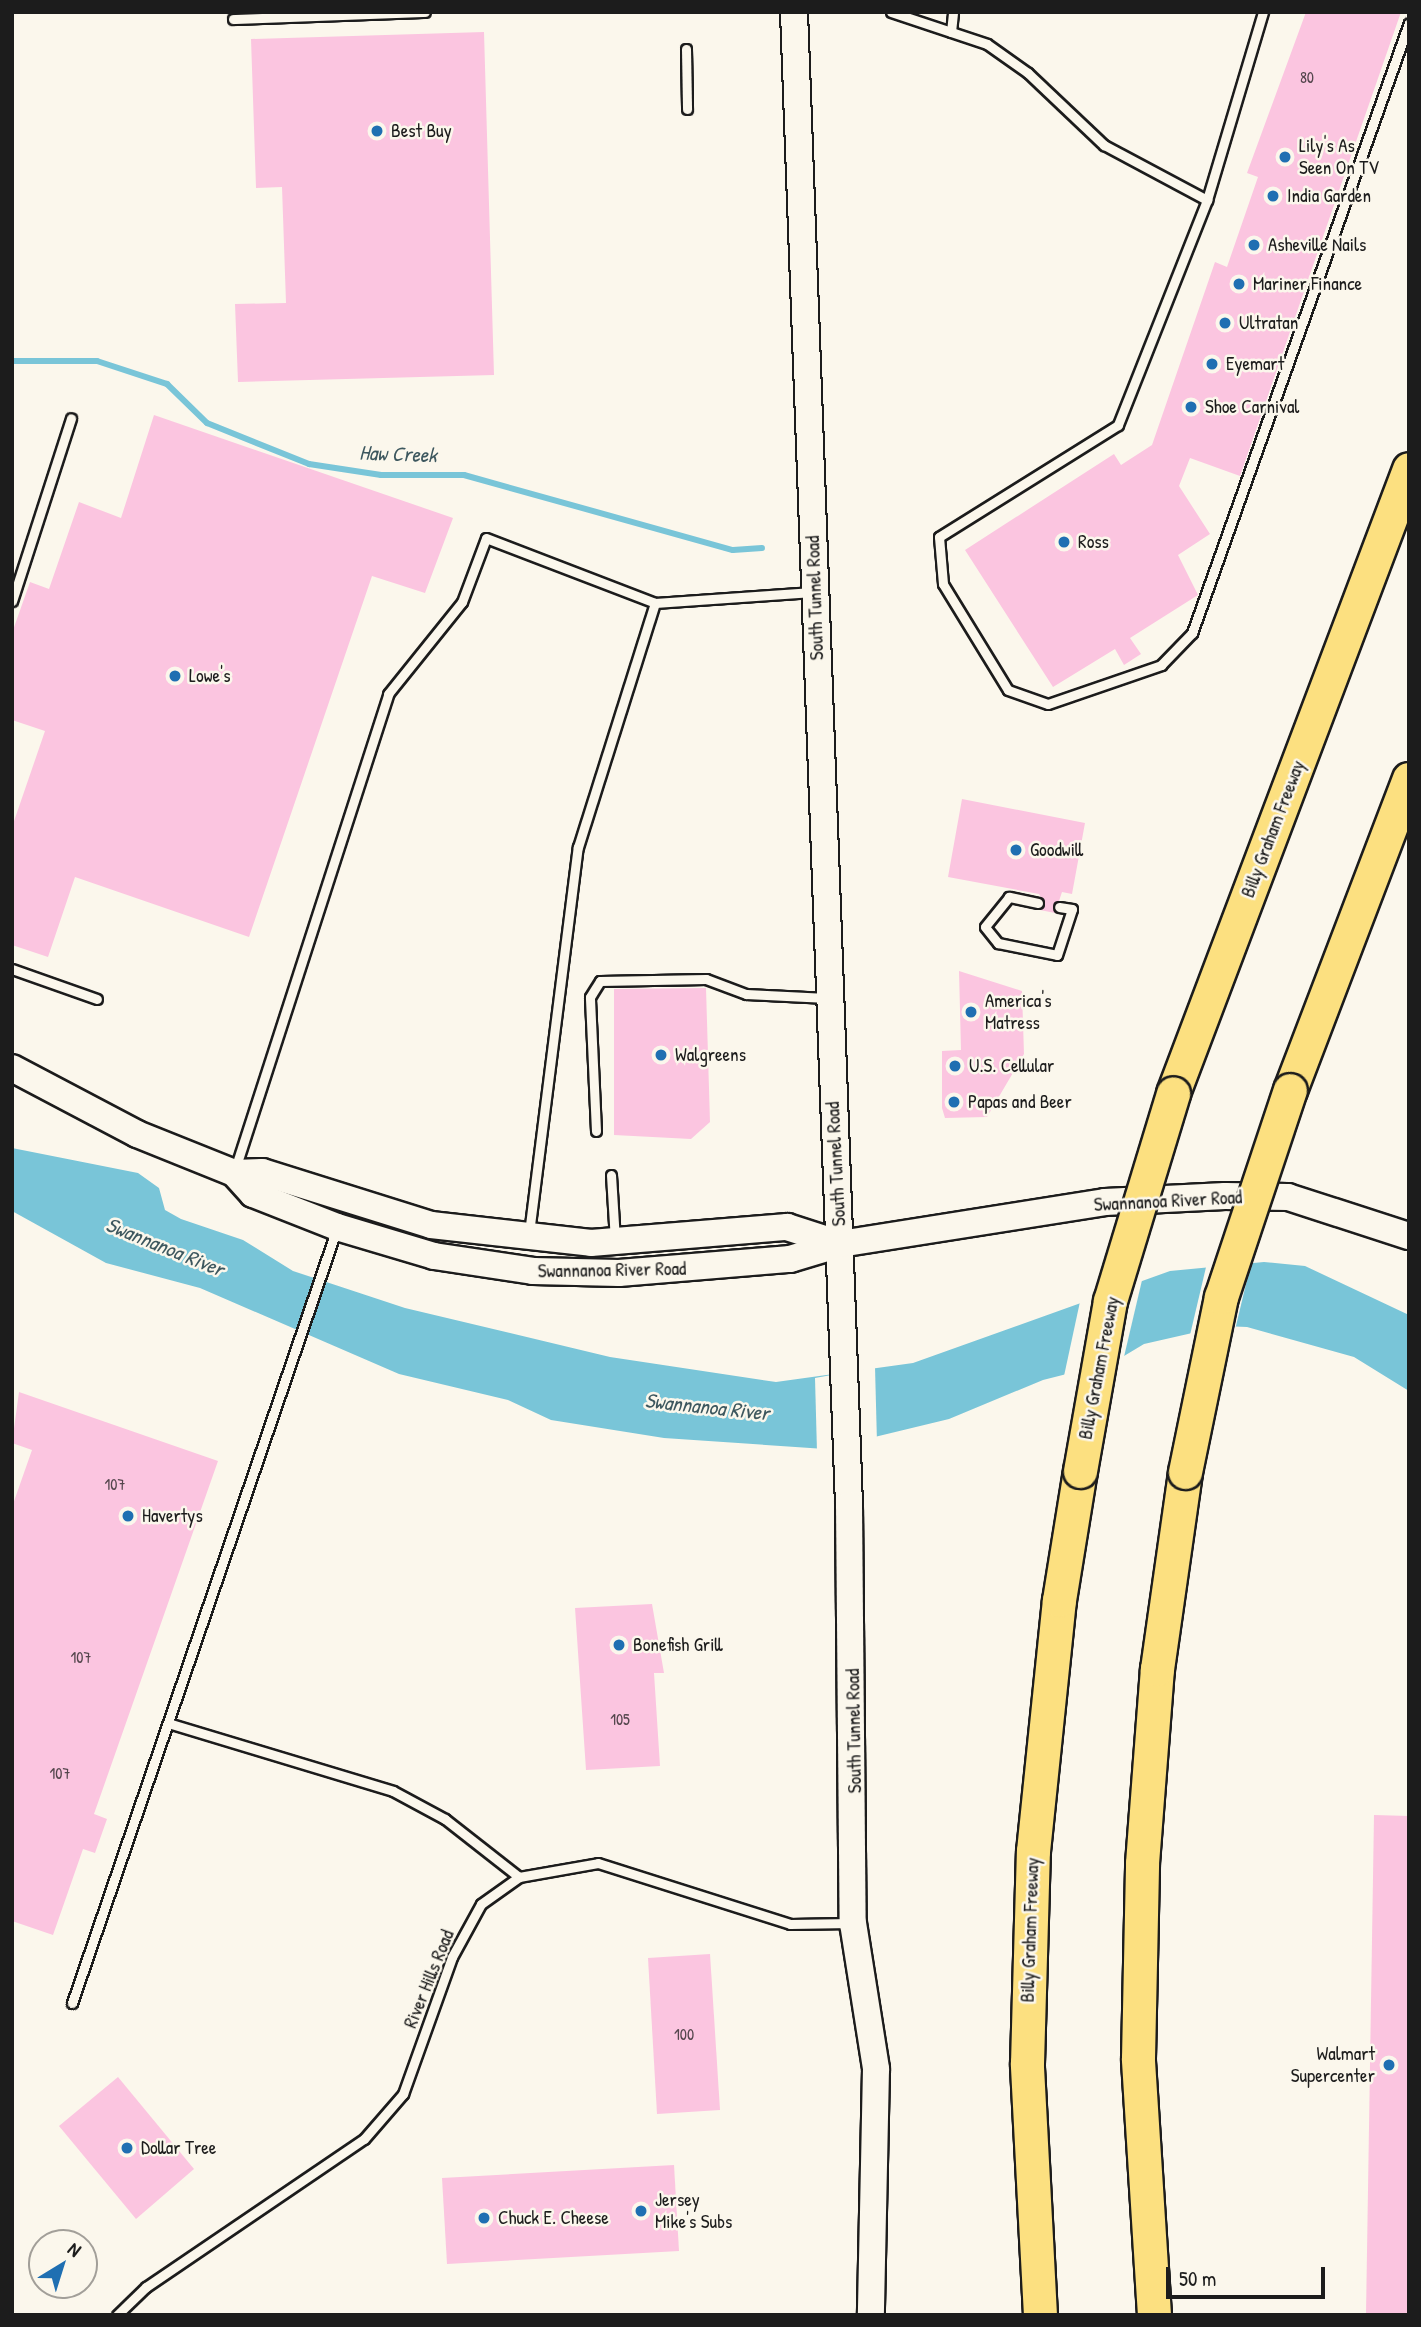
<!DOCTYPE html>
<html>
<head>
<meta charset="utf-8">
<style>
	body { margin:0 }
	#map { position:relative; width:1421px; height:2327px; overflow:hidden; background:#fbf7ec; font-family:"Patrick Hand",sans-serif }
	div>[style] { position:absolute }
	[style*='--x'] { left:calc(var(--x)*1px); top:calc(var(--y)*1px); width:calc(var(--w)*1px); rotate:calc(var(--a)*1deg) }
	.water>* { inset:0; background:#79c5d8 }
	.pier>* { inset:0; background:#fbf7ec }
	.stream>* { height:6px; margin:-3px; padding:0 3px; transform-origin:3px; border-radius:3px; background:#79c5d8 }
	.building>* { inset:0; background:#fbc5e0 }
	.roads { filter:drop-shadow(2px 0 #1c1c1c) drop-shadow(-2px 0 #1c1c1c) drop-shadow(0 2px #1c1c1c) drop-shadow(0 -2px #1c1c1c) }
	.lane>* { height:9px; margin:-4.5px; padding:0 4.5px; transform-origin:4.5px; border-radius:4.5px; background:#fbf7ec }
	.secondary>* { height:26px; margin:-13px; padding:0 13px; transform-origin:13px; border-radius:13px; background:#fbf7ec }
	.highway>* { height:33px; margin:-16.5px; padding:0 16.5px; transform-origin:16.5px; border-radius:16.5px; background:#fce080 }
	.bridges { filter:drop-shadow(2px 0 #1c1c1c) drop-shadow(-2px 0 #1c1c1c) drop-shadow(0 2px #1c1c1c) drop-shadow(0 -2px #1c1c1c) }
	.highway-bridge>* { height:33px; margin:-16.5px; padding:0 16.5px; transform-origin:16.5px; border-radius:16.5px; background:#fce080 }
	.dots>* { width:19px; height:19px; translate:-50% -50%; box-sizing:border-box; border:4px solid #fbf7ec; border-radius:50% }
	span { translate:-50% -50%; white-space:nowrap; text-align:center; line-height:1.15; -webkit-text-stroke:5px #fbf7ec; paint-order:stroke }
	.number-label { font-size:16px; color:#54464d }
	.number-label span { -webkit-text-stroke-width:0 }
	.poi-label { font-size:19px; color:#1c1c1c }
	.left { translate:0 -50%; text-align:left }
	.right { translate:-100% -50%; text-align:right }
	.street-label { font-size:19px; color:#1c1c1c }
	.water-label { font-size:21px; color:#3d575e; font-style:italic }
	.frame { position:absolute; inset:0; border:14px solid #1c1c1c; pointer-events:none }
	.north { position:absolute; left:28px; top:2229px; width:70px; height:70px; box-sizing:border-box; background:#fbf7ec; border:2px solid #a29f99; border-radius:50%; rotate:38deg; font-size:19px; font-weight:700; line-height:28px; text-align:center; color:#1c1c1c }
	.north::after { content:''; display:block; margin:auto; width:24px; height:32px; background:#1f6fb2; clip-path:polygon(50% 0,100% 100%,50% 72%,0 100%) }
	.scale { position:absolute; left:1166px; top:2267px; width:159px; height:32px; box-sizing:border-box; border:4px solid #1c1c1c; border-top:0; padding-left:9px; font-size:21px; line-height:24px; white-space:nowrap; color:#1c1c1c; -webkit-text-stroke:5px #fbf7ec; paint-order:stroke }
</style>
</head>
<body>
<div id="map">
	<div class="water">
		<div style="clip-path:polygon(12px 1148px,138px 1173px,159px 1188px,165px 1210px,181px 1219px,243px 1240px,293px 1271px,405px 1308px,610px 1357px,776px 1382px,913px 1363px,1170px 1271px,1264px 1262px,1305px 1266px,1409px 1315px,1409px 1391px,1354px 1357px,1247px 1327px,1223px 1326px,1144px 1344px,1114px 1362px,1043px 1380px,949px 1419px,825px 1449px,664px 1438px,551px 1420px,508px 1400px,399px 1374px,200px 1288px,106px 1263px,12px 1211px)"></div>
	</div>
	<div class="pier">
		<div style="clip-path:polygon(1252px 1259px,1235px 1330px,1190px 1335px,1207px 1263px)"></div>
		<div style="clip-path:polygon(1143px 1276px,1123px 1361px,1064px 1376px,1081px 1297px)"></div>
		<div style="clip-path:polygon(875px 1367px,877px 1443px,817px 1452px,815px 1378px)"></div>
	</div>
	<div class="stream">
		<div style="--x:12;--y:361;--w:85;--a:0"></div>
		<div style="--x:97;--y:361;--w:74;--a:18.2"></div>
		<div style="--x:167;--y:384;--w:56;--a:44.3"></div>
		<div style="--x:207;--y:423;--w:110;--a:21.9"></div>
		<div style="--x:309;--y:464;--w:73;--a:8.7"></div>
		<div style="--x:381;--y:475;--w:83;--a:0"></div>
		<div style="--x:464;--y:475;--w:279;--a:15.6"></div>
		<div style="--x:733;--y:550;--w:29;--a:-4"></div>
	</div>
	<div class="building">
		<div style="clip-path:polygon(1306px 12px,1401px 12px,1240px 476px,1190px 458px,1179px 486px,1210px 534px,1178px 555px,1198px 595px,1130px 638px,1141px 654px,1124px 665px,1115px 649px,1053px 687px,965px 550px,1114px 454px,1121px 465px,1152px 445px,1215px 262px,1227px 267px,1258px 177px,1247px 173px)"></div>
		<div style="clip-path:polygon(484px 32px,494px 375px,238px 382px,235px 304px,286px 303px,282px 187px,256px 188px,251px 39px)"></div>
		<div style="clip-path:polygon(154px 415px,453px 518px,425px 593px,372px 576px,249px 937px,75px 877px,48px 957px,12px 945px,12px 827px,45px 731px,12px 720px,12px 633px,30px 582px,49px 589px,79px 502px,121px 518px)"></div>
		<div style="clip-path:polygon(962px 799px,1085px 823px,1072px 894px,1062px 892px,1055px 913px,1040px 910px,1045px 904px,1039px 894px,948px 877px)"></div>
		<div style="clip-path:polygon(959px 971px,1022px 991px,1024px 1054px,987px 1117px,945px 1118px,942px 1108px,942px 1051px,961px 1050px)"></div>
		<div style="clip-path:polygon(706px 988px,710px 1122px,691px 1139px,614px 1135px,614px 989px)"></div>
		<div style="clip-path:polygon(19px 1392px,218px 1461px,94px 1814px,107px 1819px,95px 1853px,83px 1849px,53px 1935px,12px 1921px,12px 1507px,32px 1450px,12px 1443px)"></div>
		<div style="clip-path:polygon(652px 1604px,664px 1673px,654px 1673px,660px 1766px,586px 1770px,575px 1608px)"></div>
		<div style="clip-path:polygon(1374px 1815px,1409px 1816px,1409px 2315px,1366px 2315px)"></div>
		<div style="clip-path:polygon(710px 1954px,720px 2110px,657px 2114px,648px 1958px)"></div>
		<div style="clip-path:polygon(118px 2077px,194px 2169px,136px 2219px,59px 2126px)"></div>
		<div style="clip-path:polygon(674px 2165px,679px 2251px,447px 2264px,442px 2178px)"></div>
	</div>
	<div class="roads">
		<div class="lane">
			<div style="--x:891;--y:12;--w:101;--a:18.4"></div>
			<div style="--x:987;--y:44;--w:50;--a:35.3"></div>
			<div style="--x:1028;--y:73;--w:105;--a:43.5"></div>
			<div style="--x:1104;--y:145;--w:117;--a:28.1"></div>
			<div style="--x:1263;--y:12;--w:196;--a:106.6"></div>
			<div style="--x:1207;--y:200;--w:242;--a:111.6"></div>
			<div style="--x:1118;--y:425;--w:211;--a:148"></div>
			<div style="--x:939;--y:537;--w:47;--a:85.1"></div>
			<div style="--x:943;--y:584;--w:124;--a:58.5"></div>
			<div style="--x:1008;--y:690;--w:42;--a:19.3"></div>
			<div style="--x:1048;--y:704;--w:120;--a:-19"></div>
			<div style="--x:1161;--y:665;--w:45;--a:-45.9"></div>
			<div style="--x:1192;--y:633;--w:647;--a:-70.42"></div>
			<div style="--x:233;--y:19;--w:192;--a:-2.1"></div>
			<div style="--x:951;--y:32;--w:20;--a:-84"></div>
			<div style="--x:686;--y:49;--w:60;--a:89"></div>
			<div style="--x:12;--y:601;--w:192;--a:-72.1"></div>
			<div style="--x:1038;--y:903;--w:30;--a:-168"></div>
			<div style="--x:1009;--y:897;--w:38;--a:129"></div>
			<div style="--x:985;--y:927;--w:21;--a:51"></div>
			<div style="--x:998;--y:943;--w:60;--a:11.5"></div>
			<div style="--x:1057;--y:955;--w:48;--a:-71.9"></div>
			<div style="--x:1072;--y:909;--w:13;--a:-171"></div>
			<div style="--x:12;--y:969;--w:90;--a:19.4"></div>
			<div style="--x:596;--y:1131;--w:134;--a:-92.6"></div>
			<div style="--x:590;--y:997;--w:19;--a:-58"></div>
			<div style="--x:600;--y:981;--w:106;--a:-1.1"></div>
			<div style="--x:706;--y:979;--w:43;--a:20.6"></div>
			<div style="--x:746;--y:994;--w:81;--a:2.8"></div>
			<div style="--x:235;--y:1169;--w:499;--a:-72.1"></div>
			<div style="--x:388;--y:694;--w:118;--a:-51.2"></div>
			<div style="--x:462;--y:602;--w:68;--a:-69.4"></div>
			<div style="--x:486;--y:538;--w:181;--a:21"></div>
			<div style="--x:655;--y:603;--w:158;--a:-4"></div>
			<div style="--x:611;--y:1175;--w:65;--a:86.5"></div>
			<div style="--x:529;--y:1233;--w:389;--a:-82.8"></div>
			<div style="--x:578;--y:847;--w:256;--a:-72.5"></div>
			<div style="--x:168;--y:1723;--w:235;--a:16.8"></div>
			<div style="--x:393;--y:1791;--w:59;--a:28.3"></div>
			<div style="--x:445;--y:1819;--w:94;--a:38.1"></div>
			<div style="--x:72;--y:2003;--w:819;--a:-71.12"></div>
			<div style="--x:117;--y:2315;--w:40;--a:-44"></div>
			<div style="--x:146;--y:2287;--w:263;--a:-34.2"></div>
			<div style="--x:364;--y:2139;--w:60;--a:-49.1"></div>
			<div style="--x:403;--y:2094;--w:145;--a:-70.3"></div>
			<div style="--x:452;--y:1957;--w:60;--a:-61.3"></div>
			<div style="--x:481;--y:1904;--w:47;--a:-35.4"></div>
			<div style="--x:519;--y:1877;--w:80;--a:-10"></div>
			<div style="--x:598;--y:1863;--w:201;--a:17.6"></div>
			<div style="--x:790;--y:1924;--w:61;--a:-0.9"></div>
		</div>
		<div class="secondary">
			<div style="--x:794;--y:12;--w:1494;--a:87.89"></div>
			<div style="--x:849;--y:1505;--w:418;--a:89.5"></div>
			<div style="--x:853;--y:1923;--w:148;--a:81"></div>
			<div style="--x:876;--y:2069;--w:246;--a:91.2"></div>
			<div style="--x:12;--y:1068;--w:141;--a:27.8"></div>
			<div style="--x:137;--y:1134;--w:105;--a:21.9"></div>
			<div style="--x:234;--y:1173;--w:28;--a:-2"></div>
			<div style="--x:262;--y:1172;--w:177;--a:17.4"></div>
			<div style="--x:431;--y:1225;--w:161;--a:6.4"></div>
			<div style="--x:591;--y:1243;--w:197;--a:-4.7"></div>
			<div style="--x:787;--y:1227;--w:56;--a:17.8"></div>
			<div style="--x:234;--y:1173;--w:28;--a:48"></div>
			<div style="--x:253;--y:1194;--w:90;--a:21.4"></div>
			<div style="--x:337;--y:1227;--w:101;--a:16.6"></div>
			<div style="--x:434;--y:1256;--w:100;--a:8.6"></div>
			<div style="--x:533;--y:1271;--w:86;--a:1.3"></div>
			<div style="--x:619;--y:1273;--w:172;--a:-4.7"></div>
			<div style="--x:790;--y:1259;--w:52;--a:-16.7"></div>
			<div style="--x:840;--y:1244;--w:268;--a:-9"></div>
			<div style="--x:1105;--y:1202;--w:120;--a:-2.9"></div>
			<div style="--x:1225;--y:1196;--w:63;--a:0.9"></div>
			<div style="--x:1288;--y:1197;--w:127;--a:17.9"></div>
		</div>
		<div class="highway">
			<div style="--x:1290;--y:1090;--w:333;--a:-69.1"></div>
			<div style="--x:1173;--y:1093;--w:667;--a:-69.28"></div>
			<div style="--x:1040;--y:2315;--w:252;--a:-93"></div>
			<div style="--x:1027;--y:2063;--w:212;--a:-88.4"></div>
			<div style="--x:1033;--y:1851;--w:252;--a:-84.1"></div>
			<div style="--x:1059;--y:1600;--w:131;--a:-80.8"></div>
			<div style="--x:1154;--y:2315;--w:257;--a:-93.6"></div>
			<div style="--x:1138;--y:2058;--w:195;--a:-88.8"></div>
			<div style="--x:1142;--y:1863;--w:195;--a:-85.6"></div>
			<div style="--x:1157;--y:1669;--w:199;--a:-81.9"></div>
		</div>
	</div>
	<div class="bridges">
		<div class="highway-bridge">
			<div style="--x:1080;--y:1471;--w:173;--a:-80"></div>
			<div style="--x:1110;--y:1301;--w:217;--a:-73.1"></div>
			<div style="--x:1185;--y:1472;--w:179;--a:-78.4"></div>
			<div style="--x:1221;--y:1297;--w:218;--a:-71.6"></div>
		</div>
	</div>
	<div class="dots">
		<div style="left:377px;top:131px;background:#1f6fb2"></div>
		<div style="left:1285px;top:157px;background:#1f6fb2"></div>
		<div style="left:1273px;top:196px;background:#1f6fb2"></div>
		<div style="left:1254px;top:245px;background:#1f6fb2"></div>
		<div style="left:1239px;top:284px;background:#1f6fb2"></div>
		<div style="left:1225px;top:323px;background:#1f6fb2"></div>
		<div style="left:1212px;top:364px;background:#1f6fb2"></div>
		<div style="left:1191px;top:407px;background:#1f6fb2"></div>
		<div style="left:1064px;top:542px;background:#1f6fb2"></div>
		<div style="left:175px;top:676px;background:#1f6fb2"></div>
		<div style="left:1016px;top:850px;background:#1f6fb2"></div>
		<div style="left:971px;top:1012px;background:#1f6fb2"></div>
		<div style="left:661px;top:1055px;background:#1f6fb2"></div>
		<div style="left:955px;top:1066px;background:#1f6fb2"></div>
		<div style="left:954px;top:1102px;background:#1f6fb2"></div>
		<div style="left:128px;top:1516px;background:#1f6fb2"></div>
		<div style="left:619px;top:1645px;background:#1f6fb2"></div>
		<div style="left:1389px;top:2065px;background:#1f6fb2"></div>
		<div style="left:127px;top:2148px;background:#1f6fb2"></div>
		<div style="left:641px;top:2211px;background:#1f6fb2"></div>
		<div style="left:484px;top:2218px;background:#1f6fb2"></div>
	</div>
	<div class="number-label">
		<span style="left:1307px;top:77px">80</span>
		<span style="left:115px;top:1484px">107</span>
		<span style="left:81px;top:1657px">107</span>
		<span style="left:620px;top:1719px">105</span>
		<span style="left:60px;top:1773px">107</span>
		<span style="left:684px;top:2034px">100</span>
	</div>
	<div class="poi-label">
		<span class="left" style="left:391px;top:131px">Best Buy</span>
		<span class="left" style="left:1299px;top:157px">Lily's As<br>Seen On TV</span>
		<span class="left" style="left:1287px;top:196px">India Garden</span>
		<span class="left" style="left:1268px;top:245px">Asheville Nails</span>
		<span class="left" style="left:1253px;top:284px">Mariner Finance</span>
		<span class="left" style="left:1239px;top:323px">Ultratan</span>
		<span class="left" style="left:1226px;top:364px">Eyemart</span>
		<span class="left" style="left:1205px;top:407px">Shoe Carnival</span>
		<span class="left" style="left:1078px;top:542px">Ross</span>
		<span class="left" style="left:189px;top:676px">Lowe's</span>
		<span class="left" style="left:1030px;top:850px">Goodwill</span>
		<span class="left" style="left:985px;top:1012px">America's<br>Matress</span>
		<span class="left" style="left:675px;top:1055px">Walgreens</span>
		<span class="left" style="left:969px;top:1066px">U.S. Cellular</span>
		<span class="left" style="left:968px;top:1102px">Papas and Beer</span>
		<span class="left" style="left:142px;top:1516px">Havertys</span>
		<span class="left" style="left:633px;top:1645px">Bonefish Grill</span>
		<span class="right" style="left:1375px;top:2065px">Walmart<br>Supercenter</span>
		<span class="left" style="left:141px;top:2148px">Dollar Tree</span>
		<span class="left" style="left:655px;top:2211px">Jersey<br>Mike's Subs</span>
		<span class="left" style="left:498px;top:2218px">Chuck E. Cheese</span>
	</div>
	<div class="street-label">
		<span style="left:815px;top:598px;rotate:-92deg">South Tunnel Road</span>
		<span style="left:1273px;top:829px;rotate:-69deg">Billy Graham Freeway</span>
		<span style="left:836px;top:1164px;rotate:-93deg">South Tunnel Road</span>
		<span style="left:1168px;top:1201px;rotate:-3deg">Swannanoa River Road</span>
		<span style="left:612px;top:1270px;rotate:-1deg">Swannanoa River Road</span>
		<span style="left:1099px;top:1368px;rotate:-79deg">Billy Graham Freeway</span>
		<span style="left:854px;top:1731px;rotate:-91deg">South Tunnel Road</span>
		<span style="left:1030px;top:1930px;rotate:-88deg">Billy Graham Freeway</span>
		<span style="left:429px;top:1979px;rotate:-68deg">River Hills Road</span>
	</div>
	<div class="water-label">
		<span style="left:398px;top:454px;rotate:2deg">Haw Creek</span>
		<span style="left:165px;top:1247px;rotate:22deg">Swannanoa River</span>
		<span style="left:707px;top:1407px;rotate:6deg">Swannanoa River</span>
	</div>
	<div class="frame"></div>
	<div class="north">N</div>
	<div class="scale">50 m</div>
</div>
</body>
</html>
